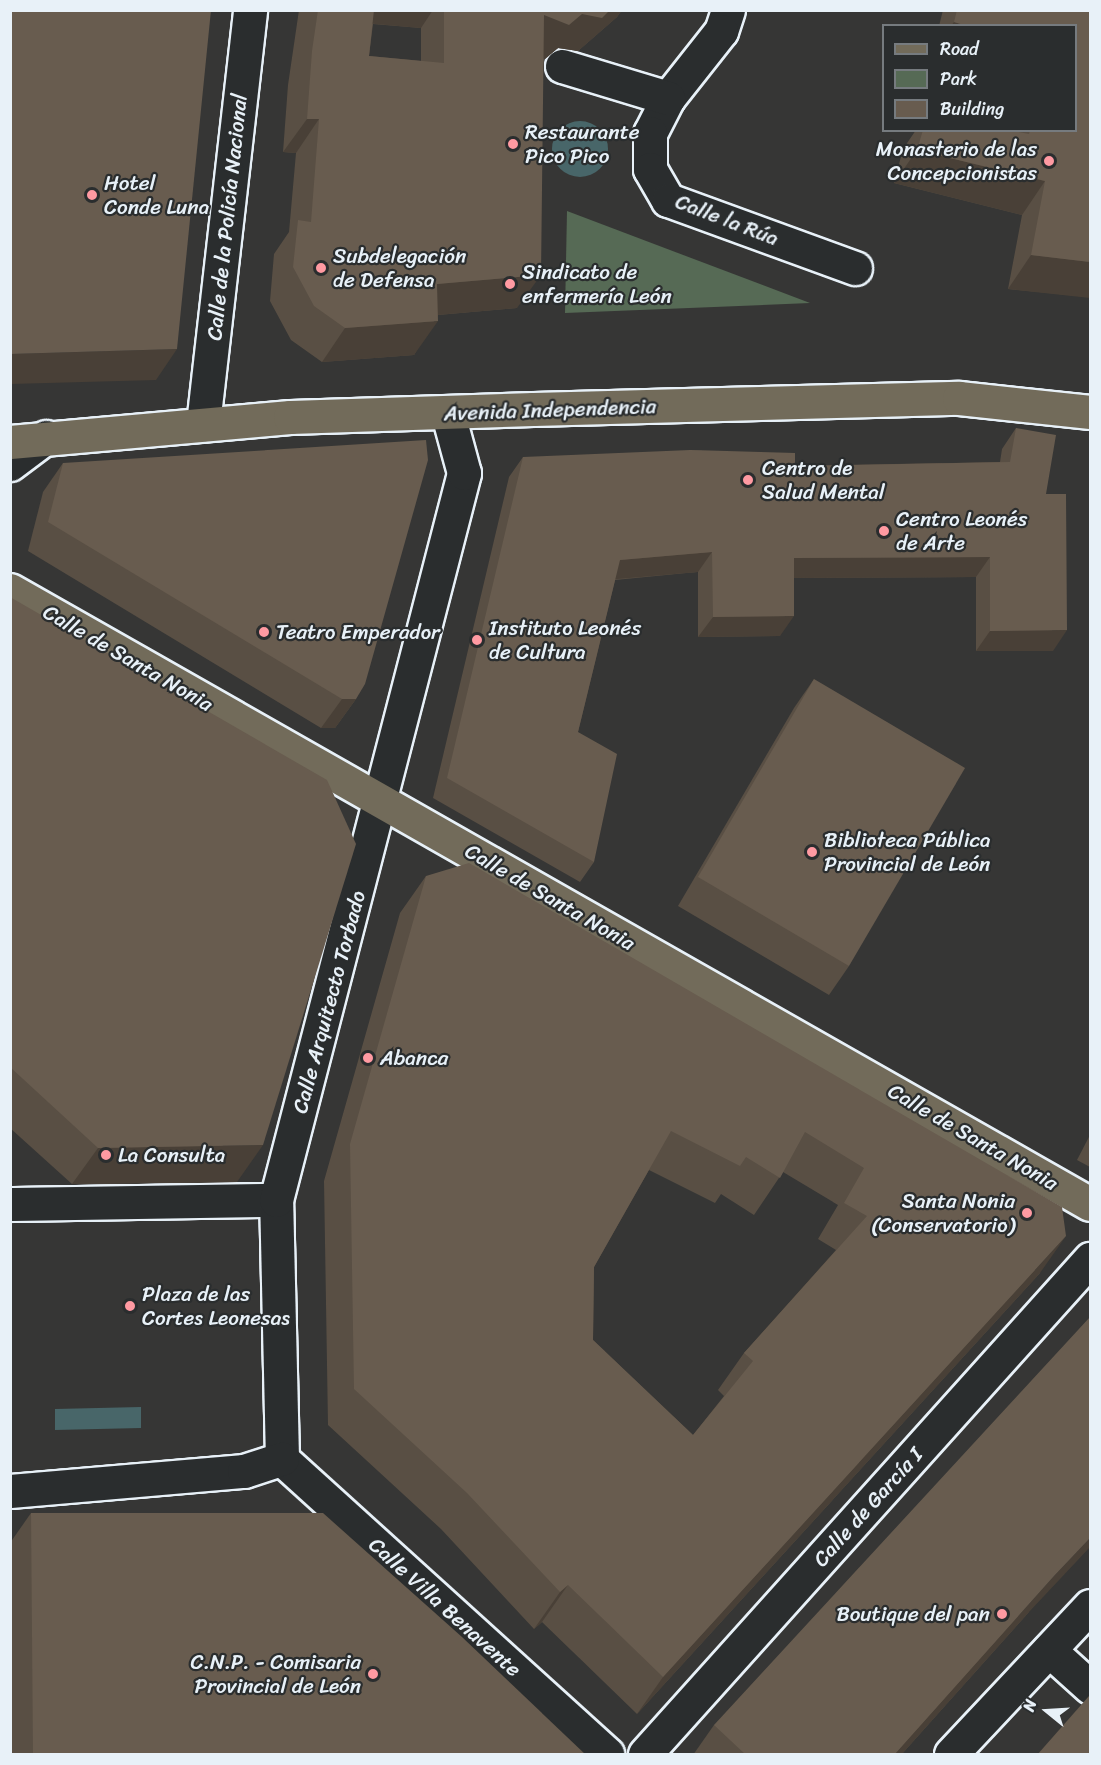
<!DOCTYPE html>
<html>
<head>
<meta charset="utf-8">
<style>
	body { margin:0 }
	#map { position:relative; width:1101px; height:1765px; overflow:hidden; background:#363635; font-family:Sriracha,sans-serif }
	div>[style] { position:absolute }
	[style*='--x'] { left:calc(var(--x)*1px); top:calc(var(--y)*1px); width:calc(var(--w)*1px); rotate:calc(var(--a)*1deg) }
	.green>* { inset:0; background:#566a55 }
	.water>* { inset:0; background:#486669 }
	.round { border-radius:50% }
	.roads { filter:drop-shadow(2px 0 #e8f1f8) drop-shadow(-2px 0 #e8f1f8) drop-shadow(0 2px #e8f1f8) drop-shadow(0 -2px #e8f1f8) }
	.minor>* { height:33px; margin:-16.5px; padding:0 16.5px; transform-origin:16.5px; border-radius:16.5px; background:#2a2d2e }
	.major>* { height:33px; margin:-16.5px; padding:0 16.5px; transform-origin:16.5px; border-radius:16.5px; background:#726b5a }
	.wall>* { inset:0; background:#594f44 }
	.shaded-wall>* { inset:0; background:#494037 }
	.building>* { inset:0; background:#685c4f }
	.dots>* { width:16px; height:16px; translate:-50% -50%; box-sizing:border-box; border:3px solid #2a2d2e; border-radius:50% }
	span { translate:-50% -50%; white-space:nowrap; text-align:center; line-height:1.15; -webkit-text-stroke:4.5px #2a2d2e; paint-order:stroke }
	.poi-label { font-size:21px; color:#e8f1f8 }
	.left { translate:0 -50%; text-align:left }
	.right { translate:-100% -50%; text-align:right }
	.street-label { font-size:21px; color:#e8f1f8 }
	.frame { position:absolute; inset:0; border:12px solid #e8f1f8; pointer-events:none }
	.legend { position:absolute; left:882px; top:24px; width:195px; height:108px; box-sizing:border-box; background:#2a2d2e; border:2px solid #767b7f; margin:0; padding:8px 10px; list-style:none; font-size:18px; color:#e8f1f8 }
	.legend li { display:flex; align-items:center; gap:12px; height:30px }
	.legend b { width:30px; border:2px solid #767b7f }
	.north { position:absolute; left:1017px; top:1681px; width:60px; height:60px; -webkit-text-stroke:4px #2a2d2e; paint-order:stroke; rotate:288deg; font-size:16px; font-weight:700; line-height:24px; text-align:center; color:#e8f1f8 }
	.north::after { content:''; display:block; margin:auto; width:21px; height:27px; background:#e8f1f8; clip-path:polygon(50% 0,100% 100%,50% 72%,0 100%) }
</style>
</head>
<body>
<div id="map">
	<div class="green">
		<div style="clip-path:polygon(567px 211px,810px 303px,565px 313px)"></div>
	</div>
	<div class="water">
		<div class="round" style="left:552px;top:121px;width:56px;height:56px"></div>
		<div style="clip-path:polygon(141px 1407px,141px 1428px,55px 1430px,55px 1409px)"></div>
	</div>
	<div class="roads">
		<div class="minor">
			<div style="--x:728;--y:10;--w:22;--a:108"></div>
			<div style="--x:721;--y:31;--w:85;--a:128.3"></div>
			<div style="--x:668;--y:98;--w:39;--a:117"></div>
			<div style="--x:650;--y:133;--w:36;--a:90"></div>
			<div style="--x:650;--y:169;--w:36;--a:60"></div>
			<div style="--x:668;--y:200;--w:199;--a:20"></div>
			<div style="--x:562;--y:66;--w:111;--a:16.8"></div>
			<div style="--x:203;--y:424;--w:417;--a:-83.5"></div>
			<div style="--x:10;--y:464;--w:45;--a:-36.9"></div>
			<div style="--x:10;--y:1204;--w:266;--a:-0.9"></div>
			<div style="--x:282;--y:1459;--w:259;--a:-91.3"></div>
			<div style="--x:276;--y:1200;--w:751;--a:-75.5"></div>
			<div style="--x:464;--y:473;--w:61;--a:-105.2"></div>
			<div style="--x:282;--y:1459;--w:439;--a:42.2"></div>
			<div style="--x:10;--y:1491;--w:235;--a:-4.9"></div>
			<div style="--x:244;--y:1471;--w:40;--a:-18"></div>
			<div style="--x:1049;--y:1650;--w:55;--a:42.1"></div>
			<div style="--x:645;--y:1754;--w:666;--a:-48.04"></div>
			<div style="--x:951;--y:1754;--w:203;--a:-46.8"></div>
		</div>
		<div class="major">
			<div style="--x:10;--y:442;--w:281;--a:-5.1"></div>
			<div style="--x:290;--y:417;--w:243;--a:-1.9"></div>
			<div style="--x:533;--y:409;--w:426;--a:-1.5"></div>
			<div style="--x:959;--y:398;--w:132;--a:6.1"></div>
			<div style="--x:10;--y:590;--w:1242;--a:29.62"></div>
		</div>
	</div>
	<div class="wall">
		<div style="clip-path:polygon(evenodd,299px 10px,622px 10px,617px 17px,578px 51px,558px 48px,545px 59px,544px 58px,517px 308px,438px 315px,414px 355px,322px 362px,291px 340px,270px 301px,274px 254px,289px 232px,296px 153px,283px 152px,288px 85px,299px 10px,373px 24px,421px 28px,421px 61px,369px 56px,373px 24px)"></div>
		<div style="clip-path:polygon(943px 10px,1090px 10px,1088px 297px,1008px 289px,1022px 215px,894px 183px,903px 149px,916px 130px,1076px 130px,1076px 26px,939px 26px)"></div>
		<div style="clip-path:polygon(1016px 428px,1046px 494px,1053px 651px,976px 651px,976px 577px,794px 578px,780px 636px,698px 637px,698px 572px,615px 580px,578px 732px,594px 862px,580px 882px,433px 798px,509px 477px,523px 457px,795px 466px,1000px 462px,1002px 449px)"></div>
		<div style="clip-path:polygon(63px 463px,356px 699px,335px 728px,321px 728px,28px 551px,43px 492px)"></div>
		<div style="clip-path:polygon(10px 597px,237px 1182px,72px 1184px,10px 1128px)"></div>
		<div style="clip-path:polygon(814px 679px,849px 966px,829px 995px,678px 906px,794px 708px)"></div>
		<div style="clip-path:polygon(evenodd,426px 876px,1040px 1273px,637px 1714px,542px 1622px,534px 1629px,441px 1529px,328px 1425px,324px 1181px,400px 913px,426px 876px,649px 1170px,715px 1203px,721px 1194px,754px 1215px,783px 1172px,838px 1205px,818px 1239px,836px 1250px,744px 1353px,718px 1390px,724px 1396px,693px 1435px,593px 1340px,594px 1267px,649px 1170px)"></div>
		<div style="clip-path:polygon(1090px 1135px,1090px 1167px,1077px 1160px)"></div>
		<div style="clip-path:polygon(31px 1513px,586px 1755px,10px 1755px,10px 1543px)"></div>
		<div style="clip-path:polygon(1029px 1612px,901px 1755px,693px 1755px,714px 1725px)"></div>
	</div>
	<div class="shaded-wall">
		<div style="clip-path:polygon(361px 10px,433px 10px,421px 28px,353px 22px)"></div>
		<div style="clip-path:polygon(610px 10px,622px 10px,617px 17px,578px 51px,558px 48px,545px 59px,521px 49px,544px 15px,582px 14px)"></div>
		<div style="clip-path:polygon(954px 22px,967px 26px,951px 26px)"></div>
		<div style="clip-path:polygon(307px 119px,319px 119px,296px 153px,283px 152px)"></div>
		<div style="clip-path:polygon(917px 150px,1045px 181px,1022px 215px,894px 183px)"></div>
		<div style="clip-path:polygon(1031px 255px,1090px 262px,1090px 298px,1008px 289px)"></div>
		<div style="clip-path:polygon(541px 275px,517px 308px,414px 317px,437px 284px)"></div>
		<div style="clip-path:polygon(438px 321px,414px 355px,322px 362px,345px 328px)"></div>
		<div style="clip-path:polygon(177px 349px,156px 380px,10px 384px,10px 354px)"></div>
		<div style="clip-path:polygon(712px 552px,698px 572px,606px 580px,620px 560px)"></div>
		<div style="clip-path:polygon(990px 557px,976px 577px,780px 578px,794px 558px)"></div>
		<div style="clip-path:polygon(794px 616px,780px 636px,698px 637px,713px 617px)"></div>
		<div style="clip-path:polygon(1067px 630px,1053px 651px,976px 651px,990px 631px)"></div>
		<div style="clip-path:polygon(342px 699px,356px 699px,335px 728px,321px 728px)"></div>
		<div style="clip-path:polygon(263px 1145px,237px 1182px,72px 1184px,98px 1148px)"></div>
		<div style="clip-path:polygon(1066px 1236px,1040px 1273px,637px 1714px,663px 1677px)"></div>
		<div style="clip-path:polygon(1090px 1538px,1090px 1547px,1029px 1612px,901px 1755px,894px 1755px,1054px 1576px)"></div>
		<div style="clip-path:polygon(568px 1585px,542px 1622px,534px 1629px,560px 1592px)"></div>
	</div>
	<div class="building">
		<div style="clip-path:polygon(10px 10px,211px 10px,177px 349px,10px 354px)"></div>
		<div style="clip-path:polygon(318px 10px,374px 10px,369px 56px,444px 63px,444px 10px,610px 10px,602px 18px,582px 14px,569px 25px,544px 15px,541px 275px,437px 284px,438px 321px,345px 328px,314px 306px,293px 267px,298px 220px,311px 222px,319px 119px,307px 119px,312px 51px)"></div>
		<div style="clip-path:polygon(957px 10px,1090px 10px,1090px 262px,1031px 255px,1045px 181px,917px 150px,923px 130px,1009px 130px,1029px 134px,1030px 130px,1076px 130px,1076px 26px,967px 26px,954px 22px)"></div>
		<div style="clip-path:polygon(1016px 428px,1056px 435px,1046px 494px,1066px 494px,1067px 630px,990px 631px,990px 557px,794px 558px,794px 616px,713px 617px,712px 552px,620px 560px,578px 732px,617px 754px,594px 862px,447px 778px,523px 457px,690px 450px,795px 453px,795px 466px,1010px 462px)"></div>
		<div style="clip-path:polygon(426px 440px,428px 460px,365px 684px,356px 699px,342px 699px,48px 522px,63px 463px)"></div>
		<div style="clip-path:polygon(10px 597px,327px 780px,356px 844px,263px 1145px,98px 1148px,10px 1067px)"></div>
		<div style="clip-path:polygon(814px 679px,965px 768px,849px 966px,698px 877px)"></div>
		<div style="clip-path:polygon(evenodd,469px 863px,1062px 1207px,1066px 1236px,663px 1677px,568px 1585px,560px 1592px,467px 1493px,354px 1389px,350px 1144px,426px 876px,469px 863px,671px 1131px,740px 1166px,746px 1157px,780px 1178px,805px 1132px,864px 1168px,844px 1203px,867px 1216px,744px 1353px,753px 1361px,693px 1435px,593px 1340px,594px 1267px,671px 1131px)"></div>
		<div style="clip-path:polygon(1090px 1317px,1090px 1538px,1054px 1576px,894px 1755px,746px 1755px,714px 1725px)"></div>
		<div style="clip-path:polygon(31px 1513px,323px 1513px,462px 1637px,586px 1755px,33px 1755px)"></div>
		<div style="clip-path:polygon(1089px 1696px,1090px 1698px,1090px 1755px,1037px 1755px)"></div>
	</div>
	<div class="dots">
		<div style="left:513px;top:144px;background:#ff9aa2"></div>
		<div style="left:1049px;top:161px;background:#ff9aa2"></div>
		<div style="left:92px;top:195px;background:#ff9aa2"></div>
		<div style="left:321px;top:268px;background:#ff9aa2"></div>
		<div style="left:510px;top:284px;background:#ff9aa2"></div>
		<div style="left:748px;top:480px;background:#ff9aa2"></div>
		<div style="left:884px;top:531px;background:#ff9aa2"></div>
		<div style="left:264px;top:632px;background:#ff9aa2"></div>
		<div style="left:477px;top:640px;background:#ff9aa2"></div>
		<div style="left:812px;top:852px;background:#ff9aa2"></div>
		<div style="left:368px;top:1058px;background:#ff9aa2"></div>
		<div style="left:106px;top:1155px;background:#ff9aa2"></div>
		<div style="left:1027px;top:1213px;background:#ff9aa2"></div>
		<div style="left:130px;top:1306px;background:#ff9aa2"></div>
		<div style="left:1002px;top:1614px;background:#ff9aa2"></div>
		<div style="left:373px;top:1674px;background:#ff9aa2"></div>
	</div>
	<div class="poi-label">
		<span class="left" style="left:525px;top:144px">Restaurante<br>Pico Pico</span>
		<span class="right" style="left:1037px;top:161px">Monasterio de las<br>Concepcionistas</span>
		<span class="left" style="left:104px;top:195px">Hotel<br>Conde Luna</span>
		<span class="left" style="left:333px;top:268px">Subdelegación<br>de Defensa</span>
		<span class="left" style="left:522px;top:284px">Sindicato de<br>enfermería León</span>
		<span class="left" style="left:762px;top:480px">Centro de<br>Salud Mental</span>
		<span class="left" style="left:896px;top:531px">Centro Leonés<br>de Arte</span>
		<span class="left" style="left:489px;top:640px">Instituto Leonés<br>de Cultura</span>
		<span class="left" style="left:276px;top:632px">Teatro Emperador</span>
		<span class="left" style="left:824px;top:852px">Biblioteca Pública<br>Provincial de León</span>
		<span class="left" style="left:380px;top:1058px">Abanca</span>
		<span class="left" style="left:118px;top:1155px">La Consulta</span>
		<span class="right" style="left:1015px;top:1213px">Santa Nonia<br>(Conservatorio)</span>
		<span class="left" style="left:142px;top:1306px">Plaza de las<br>Cortes Leonesas</span>
		<span class="right" style="left:990px;top:1614px">Boutique del pan</span>
		<span class="right" style="left:361px;top:1674px">C.N.P. - Comisaria<br>Provincial de León</span>
	</div>
	<div class="street-label">
		<span style="left:227px;top:217px;rotate:-84deg">Calle de la Policía Nacional</span>
		<span style="left:727px;top:220px;rotate:21deg">Calle la Rúa</span>
		<span style="left:550px;top:410px;rotate:-2deg">Avenida Independencia</span>
		<span style="left:128px;top:658px;rotate:30deg">Calle de Santa Nonia</span>
		<span style="left:550px;top:897px;rotate:30deg">Calle de Santa Nonia</span>
		<span style="left:329px;top:1002px;rotate:-75deg">Calle Arquitecto Torbado</span>
		<span style="left:973px;top:1137px;rotate:30deg">Calle de Santa Nonia</span>
		<span style="left:868px;top:1507px;rotate:-48deg">Calle de García I</span>
		<span style="left:445px;top:1607px;rotate:42deg">Calle Villa Benavente</span>
	</div>
	<div class="frame"></div>
	<ul class="legend">
	<li><b style="height:8px;background:#726b5a"></b>Road</li>
	<li><b style="height:16px;background:#566a55"></b>Park</li>
	<li><b style="height:16px;background:#685c4f"></b>Building</li>
	</ul>
	<div class="north">N</div>
</div>
</body>
</html>
